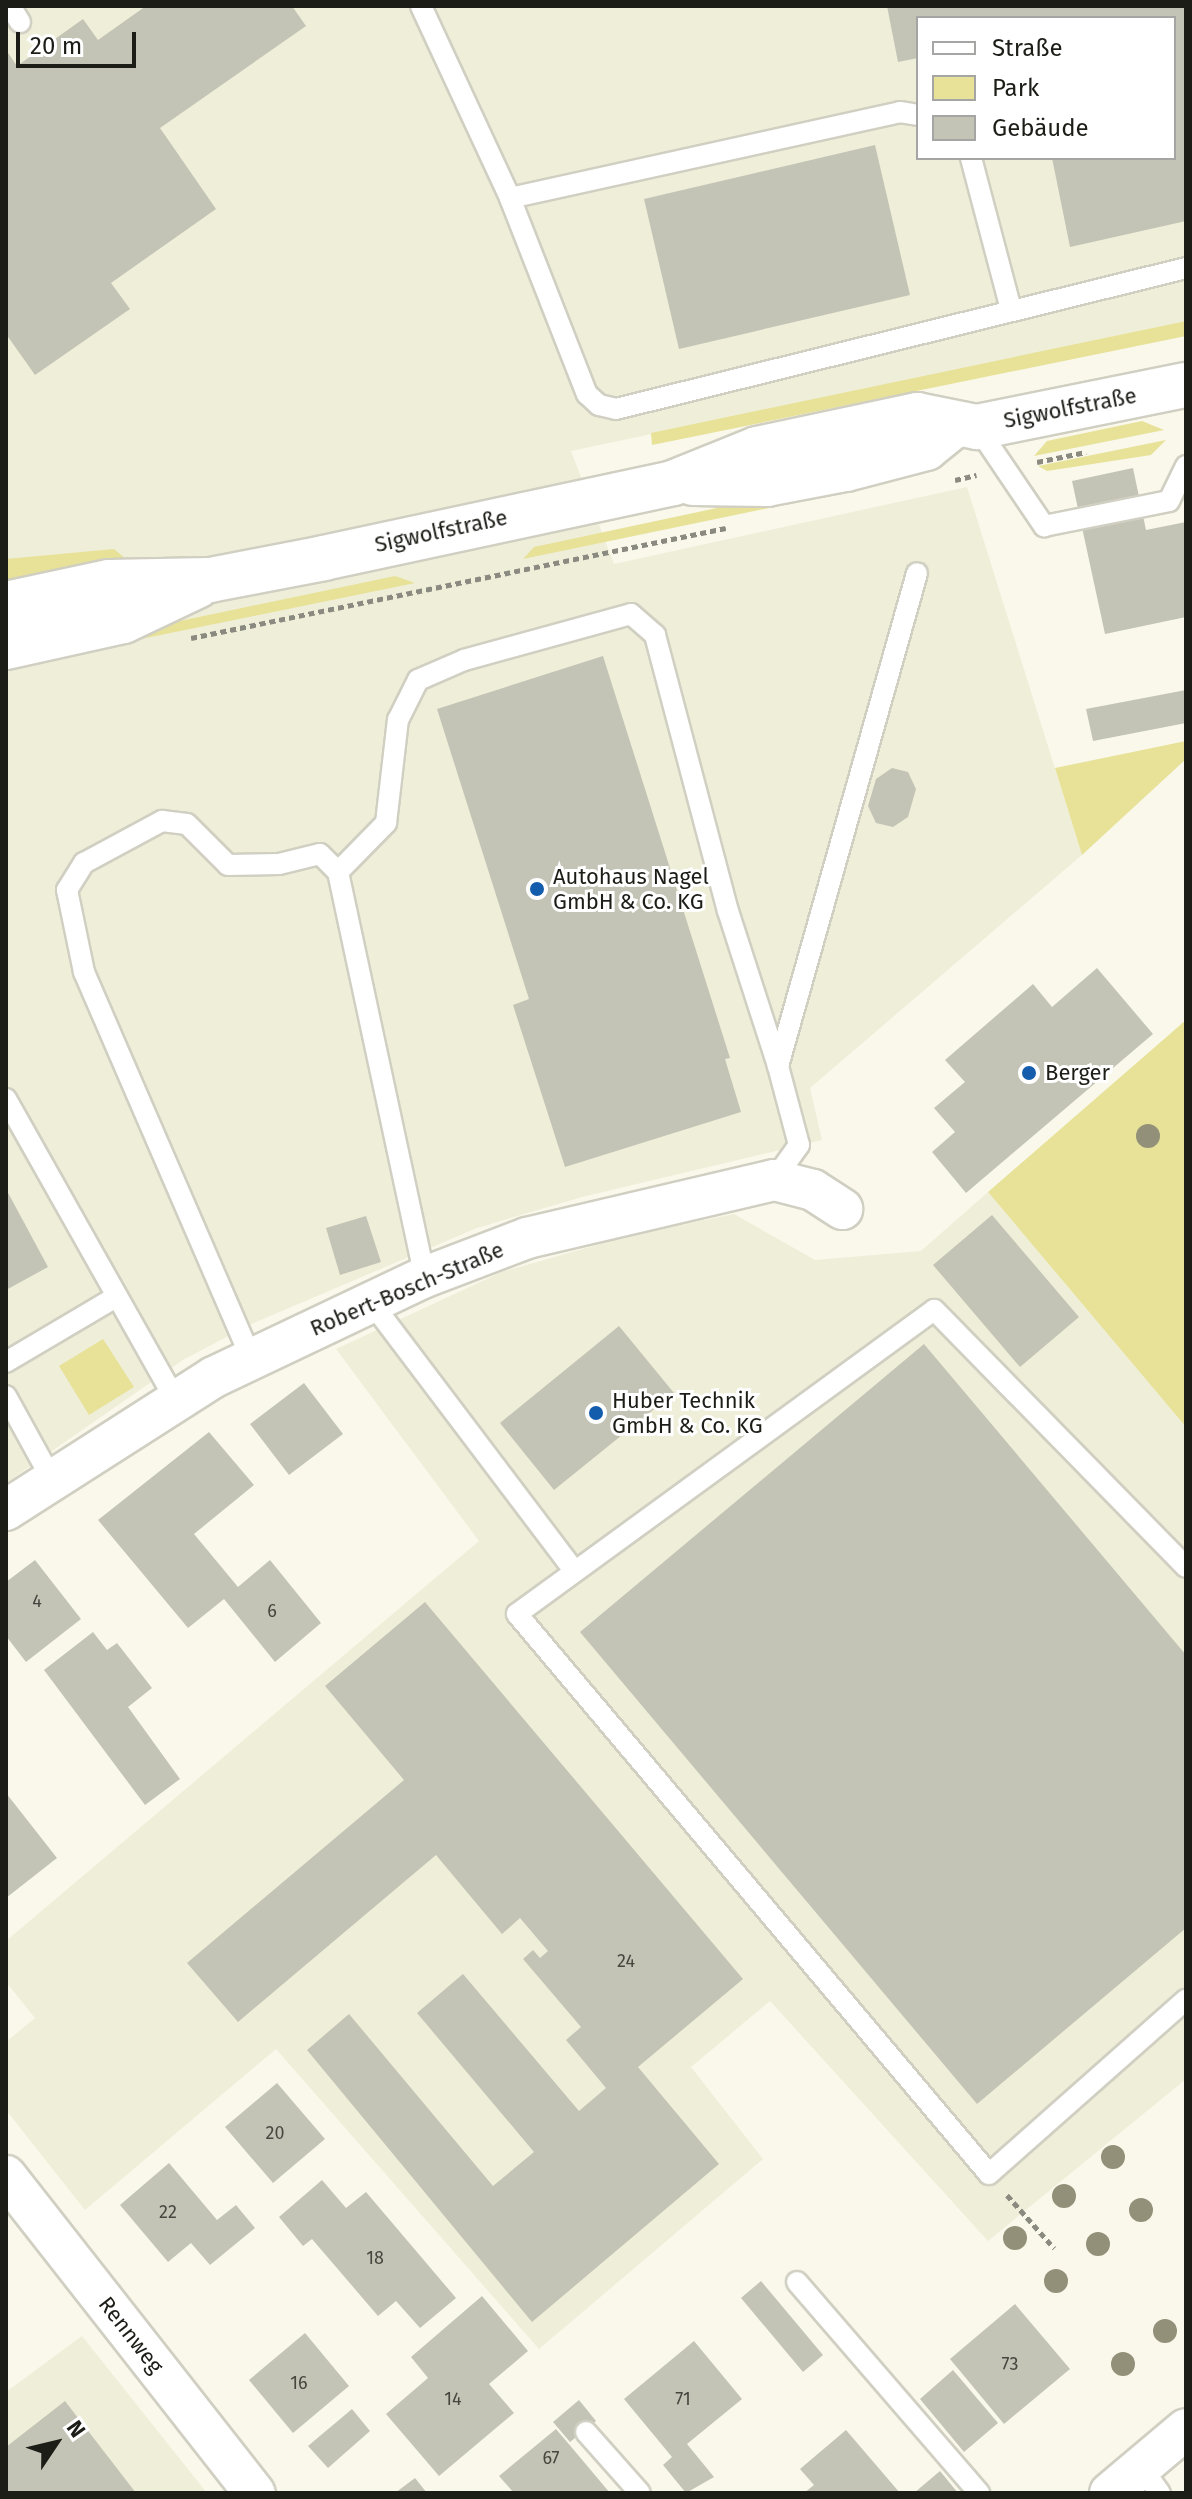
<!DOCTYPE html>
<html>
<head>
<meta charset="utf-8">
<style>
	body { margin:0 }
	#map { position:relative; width:1192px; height:2499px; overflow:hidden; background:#f9f8eb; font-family:"Fira Sans",sans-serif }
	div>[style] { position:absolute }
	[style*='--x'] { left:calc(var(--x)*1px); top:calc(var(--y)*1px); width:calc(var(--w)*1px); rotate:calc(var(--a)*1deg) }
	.built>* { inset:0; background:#efeed9 }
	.green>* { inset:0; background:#e7e298 }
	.building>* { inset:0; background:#c4c4b6 }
	.path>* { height:5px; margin-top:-2.5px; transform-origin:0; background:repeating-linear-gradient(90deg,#8a8a81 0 6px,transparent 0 10px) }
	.roads { filter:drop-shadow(2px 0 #d0cfc2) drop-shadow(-2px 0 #d0cfc2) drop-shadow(0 2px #d0cfc2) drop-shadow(0 -2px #d0cfc2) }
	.service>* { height:20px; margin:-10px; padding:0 10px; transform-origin:10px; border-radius:10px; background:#fff }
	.minor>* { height:40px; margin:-20px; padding:0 20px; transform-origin:20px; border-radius:20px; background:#fff }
	.tertiary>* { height:44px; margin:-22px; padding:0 22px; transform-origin:22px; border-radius:22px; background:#fff }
	.trees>* { width:24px; height:24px; margin:-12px; border-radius:50%; background:#929078 }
	.dots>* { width:22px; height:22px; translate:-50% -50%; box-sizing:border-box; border:4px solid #fff; border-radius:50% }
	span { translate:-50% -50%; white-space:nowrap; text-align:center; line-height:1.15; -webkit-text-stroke:6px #fff; paint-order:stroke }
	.number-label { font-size:18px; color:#474740 }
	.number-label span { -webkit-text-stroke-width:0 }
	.street-label { font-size:22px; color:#1d1d18 }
	.poi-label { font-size:22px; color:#1d1d18 }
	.left { translate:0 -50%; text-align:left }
	.frame { position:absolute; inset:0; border:8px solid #1d1d18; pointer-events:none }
	.legend { position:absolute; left:916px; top:16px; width:260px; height:144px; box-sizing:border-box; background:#fff; border:2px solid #a5a5a3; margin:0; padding:10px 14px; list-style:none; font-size:24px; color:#1d1d18 }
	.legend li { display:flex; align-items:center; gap:16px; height:40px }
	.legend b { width:40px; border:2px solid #a5a5a3 }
	.north { position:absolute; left:16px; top:2403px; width:80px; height:80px; -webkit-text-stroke:6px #fff; paint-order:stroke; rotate:55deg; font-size:22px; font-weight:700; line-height:32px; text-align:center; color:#1d1d18 }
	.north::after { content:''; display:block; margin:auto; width:28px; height:36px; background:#1d1d18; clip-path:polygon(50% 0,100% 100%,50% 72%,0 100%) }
	.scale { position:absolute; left:16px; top:32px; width:120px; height:36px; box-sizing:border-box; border:4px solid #1d1d18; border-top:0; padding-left:10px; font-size:24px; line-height:28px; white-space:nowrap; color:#1d1d18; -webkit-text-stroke:6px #fff; paint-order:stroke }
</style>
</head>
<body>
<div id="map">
	<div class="built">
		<div style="clip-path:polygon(evenodd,6px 6px,1186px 6px,1186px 321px,571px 451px,614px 564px,967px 487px,1082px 855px,810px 1088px,822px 1140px,582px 1197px,477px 1228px,249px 1325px,183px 1360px,6px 1483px,6px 6px,918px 18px,1174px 18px,1174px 158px,918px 158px,918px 18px)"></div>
		<div style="clip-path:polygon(988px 1192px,1186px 1427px,1186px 2079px,988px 2241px,770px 2001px,691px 2067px,763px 2159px,539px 2349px,276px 2049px,85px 2210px,6px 2110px,6px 2042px,35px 2018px,6px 1982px,6px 1941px,479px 1541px,336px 1349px,502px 1272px,628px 1236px,734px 1214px,815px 1260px,921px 1251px)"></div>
		<div style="clip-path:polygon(82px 2336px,207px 2493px,6px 2493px,6px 2392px)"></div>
	</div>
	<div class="green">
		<div style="clip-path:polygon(1186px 321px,1186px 336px,652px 445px,651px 433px)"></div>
		<div style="clip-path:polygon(1142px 421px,1164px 430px,1034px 456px,1047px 441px)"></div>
		<div style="clip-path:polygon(1166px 440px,1151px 455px,1047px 471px,1038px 466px)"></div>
		<div style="clip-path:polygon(834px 483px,837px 494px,523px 559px,534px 547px)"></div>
		<div style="clip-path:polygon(114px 549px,126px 559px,6px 586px,6px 559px)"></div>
		<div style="clip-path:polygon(395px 576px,415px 583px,53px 657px,51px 648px)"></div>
		<div style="clip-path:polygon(1186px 741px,1186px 759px,1082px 855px,1055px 768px)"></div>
		<div style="clip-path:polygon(1186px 1020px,1186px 1427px,988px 1192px)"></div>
		<div style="clip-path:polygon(103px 1339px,134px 1387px,89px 1415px,59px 1366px)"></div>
	</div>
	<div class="building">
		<div style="clip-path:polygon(146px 6px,292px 6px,306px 26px,160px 128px,216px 209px,111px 283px,130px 309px,35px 375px,6px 334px,6px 50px,17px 66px,83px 19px,98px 40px)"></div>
		<div style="clip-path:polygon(887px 6px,1186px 6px,1186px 221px,1070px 247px,1052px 158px,1174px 158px,1174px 18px,918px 18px,918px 58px,898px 62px)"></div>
		<div style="clip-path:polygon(875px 145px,910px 295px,679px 349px,644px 199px)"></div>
		<div style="clip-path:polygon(1133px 468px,1146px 530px,1186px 522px,1186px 617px,1105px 634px,1072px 481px)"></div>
		<div style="clip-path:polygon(603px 656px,730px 1058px,725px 1059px,741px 1112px,565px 1167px,513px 1005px,529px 999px,437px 709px)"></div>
		<div style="clip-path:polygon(1186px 690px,1186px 723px,1093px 741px,1086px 709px)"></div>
		<div style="clip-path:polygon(892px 768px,908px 772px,916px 789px,908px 817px,893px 827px,876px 823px,868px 806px,876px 779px)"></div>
		<div style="clip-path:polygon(1097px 968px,1153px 1034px,966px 1193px,932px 1152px,955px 1132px,934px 1108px,965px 1082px,945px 1060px,1033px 984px,1052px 1007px)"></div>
		<div style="clip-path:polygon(6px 1189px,48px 1267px,6px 1290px)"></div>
		<div style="clip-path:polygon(992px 1215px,1079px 1317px,1020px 1367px,933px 1265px)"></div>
		<div style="clip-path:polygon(366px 1216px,381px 1262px,340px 1275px,326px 1228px)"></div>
		<div style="clip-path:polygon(619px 1326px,674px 1393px,554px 1490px,500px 1423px)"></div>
		<div style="clip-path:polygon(924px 1344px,1186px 1655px,1186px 1928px,977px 2104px,580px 1632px)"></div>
		<div style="clip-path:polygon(304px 1383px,343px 1434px,289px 1475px,250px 1424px)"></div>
		<div style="clip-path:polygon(209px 1432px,254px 1485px,194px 1534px,238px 1587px,270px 1560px,321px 1623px,275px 1662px,224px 1599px,188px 1628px,98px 1520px)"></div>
		<div style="clip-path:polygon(35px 1560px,81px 1619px,26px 1662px,6px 1636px,6px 1582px)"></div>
		<div style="clip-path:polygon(425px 1602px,743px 1979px,638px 2067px,719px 2164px,532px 2322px,307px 2050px,349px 2014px,493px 2186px,534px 2152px,417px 2013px,463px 1974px,579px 2111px,606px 2088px,566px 2040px,581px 2027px,523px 1959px,533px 1950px,540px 1958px,548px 1951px,520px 1918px,502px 1934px,436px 1855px,238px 2022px,187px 1963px,404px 1780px,325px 1686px)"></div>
		<div style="clip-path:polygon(93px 1632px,107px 1650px,117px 1643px,152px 1688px,128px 1707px,180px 1779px,145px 1805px,44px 1670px)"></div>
		<div style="clip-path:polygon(6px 1793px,57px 1858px,6px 1898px)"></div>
		<div style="clip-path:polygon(277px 2083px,325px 2139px,273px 2183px,225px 2127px)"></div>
		<div style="clip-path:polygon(169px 2163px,217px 2220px,236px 2205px,255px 2228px,210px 2265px,191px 2243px,168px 2262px,120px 2205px)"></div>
		<div style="clip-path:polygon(322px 2180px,346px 2208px,366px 2192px,456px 2298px,420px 2328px,396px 2301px,378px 2316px,312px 2239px,303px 2246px,279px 2217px)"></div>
		<div style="clip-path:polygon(761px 2281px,823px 2355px,803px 2372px,741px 2298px)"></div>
		<div style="clip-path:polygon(482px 2296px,528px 2351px,489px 2384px,514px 2413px,439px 2476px,386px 2414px,428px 2378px,411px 2357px)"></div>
		<div style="clip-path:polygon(1015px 2304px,1070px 2369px,1004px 2424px,950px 2359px)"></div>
		<div style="clip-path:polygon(305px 2333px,349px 2386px,293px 2433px,249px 2380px)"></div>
		<div style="clip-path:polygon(694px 2341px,742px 2399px,687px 2444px,714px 2477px,686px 2493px,663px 2465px,672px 2457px,624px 2399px)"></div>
		<div style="clip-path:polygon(953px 2370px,998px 2423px,964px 2452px,920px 2399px)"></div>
		<div style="clip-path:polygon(579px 2400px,596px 2421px,570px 2442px,553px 2422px)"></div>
		<div style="clip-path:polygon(65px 2401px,136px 2493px,6px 2493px,6px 2447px)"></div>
		<div style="clip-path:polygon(352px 2409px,370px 2431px,328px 2468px,308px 2446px)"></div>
		<div style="clip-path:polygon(556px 2429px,573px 2449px,610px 2493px,514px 2493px,499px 2476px)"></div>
		<div style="clip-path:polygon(846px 2430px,900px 2493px,804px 2493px,814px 2485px,800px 2469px)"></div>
		<div style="clip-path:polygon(940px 2471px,958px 2493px,914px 2493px)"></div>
		<div style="clip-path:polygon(415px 2478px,427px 2493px,395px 2493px)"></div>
	</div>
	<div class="path">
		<div style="--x:1037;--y:462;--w:50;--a:-11.5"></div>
		<div style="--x:955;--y:480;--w:22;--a:-13"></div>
		<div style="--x:191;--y:638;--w:546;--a:-11.62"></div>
		<div style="--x:1007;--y:2195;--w:71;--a:48.4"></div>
	</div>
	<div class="roads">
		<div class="service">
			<div style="--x:10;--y:6;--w:19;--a:58"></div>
			<div style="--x:421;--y:6;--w:212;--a:65.1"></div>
			<div style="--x:510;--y:198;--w:211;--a:68.6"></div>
			<div style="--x:587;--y:394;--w:16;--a:43"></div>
			<div style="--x:599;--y:405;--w:17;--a:13"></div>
			<div style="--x:616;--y:409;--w:587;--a:-13.89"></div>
			<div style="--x:971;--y:158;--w:156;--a:75.2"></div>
			<div style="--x:510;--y:198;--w:399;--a:-12.4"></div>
			<div style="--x:900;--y:112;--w:18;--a:9"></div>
			<div style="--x:977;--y:427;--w:120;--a:55.9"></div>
			<div style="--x:1044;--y:526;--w:127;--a:-11.3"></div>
			<div style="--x:1169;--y:501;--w:39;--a:-64"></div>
			<div style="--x:338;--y:872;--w:69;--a:-45.6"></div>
			<div style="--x:386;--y:823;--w:104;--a:-83.4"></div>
			<div style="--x:398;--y:720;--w:45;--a:-63.4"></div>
			<div style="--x:418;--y:680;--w:50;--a:-23.5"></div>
			<div style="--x:464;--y:660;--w:173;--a:-15.4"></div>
			<div style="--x:631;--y:614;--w:32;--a:41"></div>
			<div style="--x:655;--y:635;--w:285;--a:75.2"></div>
			<div style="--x:728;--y:911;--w:163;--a:72.1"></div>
			<div style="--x:6;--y:1099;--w:347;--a:60.6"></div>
			<div style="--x:774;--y:1180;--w:43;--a:-54.5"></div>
			<div style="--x:799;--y:1145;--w:82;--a:-104.9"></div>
			<div style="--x:778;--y:1066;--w:512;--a:-74.25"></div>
			<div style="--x:371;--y:1302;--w:335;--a:52.9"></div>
			<div style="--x:251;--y:1358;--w:421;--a:-113.4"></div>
			<div style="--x:84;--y:972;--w:84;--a:-101.7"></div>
			<div style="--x:67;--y:890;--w:32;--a:-58"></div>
			<div style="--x:84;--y:863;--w:89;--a:-28.3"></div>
			<div style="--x:162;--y:821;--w:25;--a:7"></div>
			<div style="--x:187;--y:824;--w:58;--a:45"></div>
			<div style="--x:228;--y:865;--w:51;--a:-1.1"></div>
			<div style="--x:279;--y:864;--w:42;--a:-13.7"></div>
			<div style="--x:320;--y:854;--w:25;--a:45"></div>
			<div style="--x:338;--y:872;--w:414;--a:77.9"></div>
			<div style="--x:6;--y:1362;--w:128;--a:-30.6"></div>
			<div style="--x:6;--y:1396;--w:94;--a:61.2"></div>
			<div style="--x:1186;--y:1567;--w:360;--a:-134.4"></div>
			<div style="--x:934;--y:1310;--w:516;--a:143.91"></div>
			<div style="--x:517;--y:1614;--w:732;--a:49.87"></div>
			<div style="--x:989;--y:2174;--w:263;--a:-41.5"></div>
			<div style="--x:797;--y:2282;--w:279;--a:49.2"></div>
			<div style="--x:586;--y:2432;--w:81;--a:48.5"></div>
			<div style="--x:1141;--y:2467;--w:32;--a:54"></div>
		</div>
		<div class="minor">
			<div style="--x:6;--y:1510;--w:247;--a:-32.6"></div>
			<div style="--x:214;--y:1377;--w:233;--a:-25.4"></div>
			<div style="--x:425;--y:1277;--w:109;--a:-20.9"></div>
			<div style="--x:527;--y:1238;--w:254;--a:-13.2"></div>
			<div style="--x:774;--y:1180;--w:40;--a:14.4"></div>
			<div style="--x:813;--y:1190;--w:35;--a:33"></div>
			<div style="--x:6;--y:2176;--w:403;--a:51.9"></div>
			<div style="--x:1110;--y:2493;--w:99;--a:-40.1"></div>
		</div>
		<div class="tertiary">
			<div style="--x:693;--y:483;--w:74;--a:0.8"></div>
			<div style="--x:767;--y:484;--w:80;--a:-10.8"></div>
			<div style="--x:846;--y:469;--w:83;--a:-14.7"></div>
			<div style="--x:926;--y:448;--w:36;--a:-39"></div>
			<div style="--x:6;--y:604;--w:105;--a:-12.1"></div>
			<div style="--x:109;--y:582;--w:101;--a:-1.1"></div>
			<div style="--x:210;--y:580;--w:116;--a:-10.9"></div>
			<div style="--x:324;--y:558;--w:357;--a:-12.1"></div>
			<div style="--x:673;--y:483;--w:91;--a:-22"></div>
			<div style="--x:757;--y:449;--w:164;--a:-12"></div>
			<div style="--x:917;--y:415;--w:61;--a:11.3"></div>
			<div style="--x:977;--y:427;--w:213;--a:-11.4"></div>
			<div style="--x:6;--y:647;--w:120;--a:-12.5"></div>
			<div style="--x:123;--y:621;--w:82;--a:-25.3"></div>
		</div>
	</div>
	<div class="trees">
		<div style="left:1148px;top:1136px"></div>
		<div style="left:1113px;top:2157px"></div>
		<div style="left:1064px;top:2196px"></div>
		<div style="left:1141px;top:2210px"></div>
		<div style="left:1015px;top:2238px"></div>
		<div style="left:1098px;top:2244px"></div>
		<div style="left:1056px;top:2281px"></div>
		<div style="left:1165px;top:2331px"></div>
		<div style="left:1123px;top:2364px"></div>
	</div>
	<div class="dots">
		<div style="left:537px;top:889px;background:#135dac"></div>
		<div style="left:1029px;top:1073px;background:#135dac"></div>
		<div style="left:596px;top:1413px;background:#135dac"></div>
	</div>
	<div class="number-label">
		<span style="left:37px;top:1601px">4</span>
		<span style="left:272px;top:1611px">6</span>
		<span style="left:626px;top:1961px">24</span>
		<span style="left:275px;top:2133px">20</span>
		<span style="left:168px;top:2212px">22</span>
		<span style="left:375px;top:2258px">18</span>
		<span style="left:1010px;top:2364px">73</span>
		<span style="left:299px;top:2383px">16</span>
		<span style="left:453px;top:2399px">14</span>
		<span style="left:683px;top:2399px">71</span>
		<span style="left:551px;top:2458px">67</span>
	</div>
	<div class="street-label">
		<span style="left:1070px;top:408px;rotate:-11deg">Sigwolfstraße</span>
		<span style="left:441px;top:531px;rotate:-12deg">Sigwolfstraße</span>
		<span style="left:407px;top:1289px;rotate:-23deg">Robert-Bosch-Straße</span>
		<span style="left:131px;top:2335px;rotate:52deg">Rennweg</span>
	</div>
	<div class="poi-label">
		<span class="left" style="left:553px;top:889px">Autohaus Nagel<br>GmbH &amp; Co. KG</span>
		<span class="left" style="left:1045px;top:1073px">Berger</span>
		<span class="left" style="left:612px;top:1413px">Huber Technik<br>GmbH &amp; Co. KG</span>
	</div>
	<div class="frame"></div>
	<ul class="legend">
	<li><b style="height:10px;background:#fff"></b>Straße</li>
	<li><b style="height:22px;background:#e7e298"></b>Park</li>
	<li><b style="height:22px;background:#c4c4b6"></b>Gebäude</li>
	</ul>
	<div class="north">N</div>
	<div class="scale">20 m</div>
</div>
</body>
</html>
